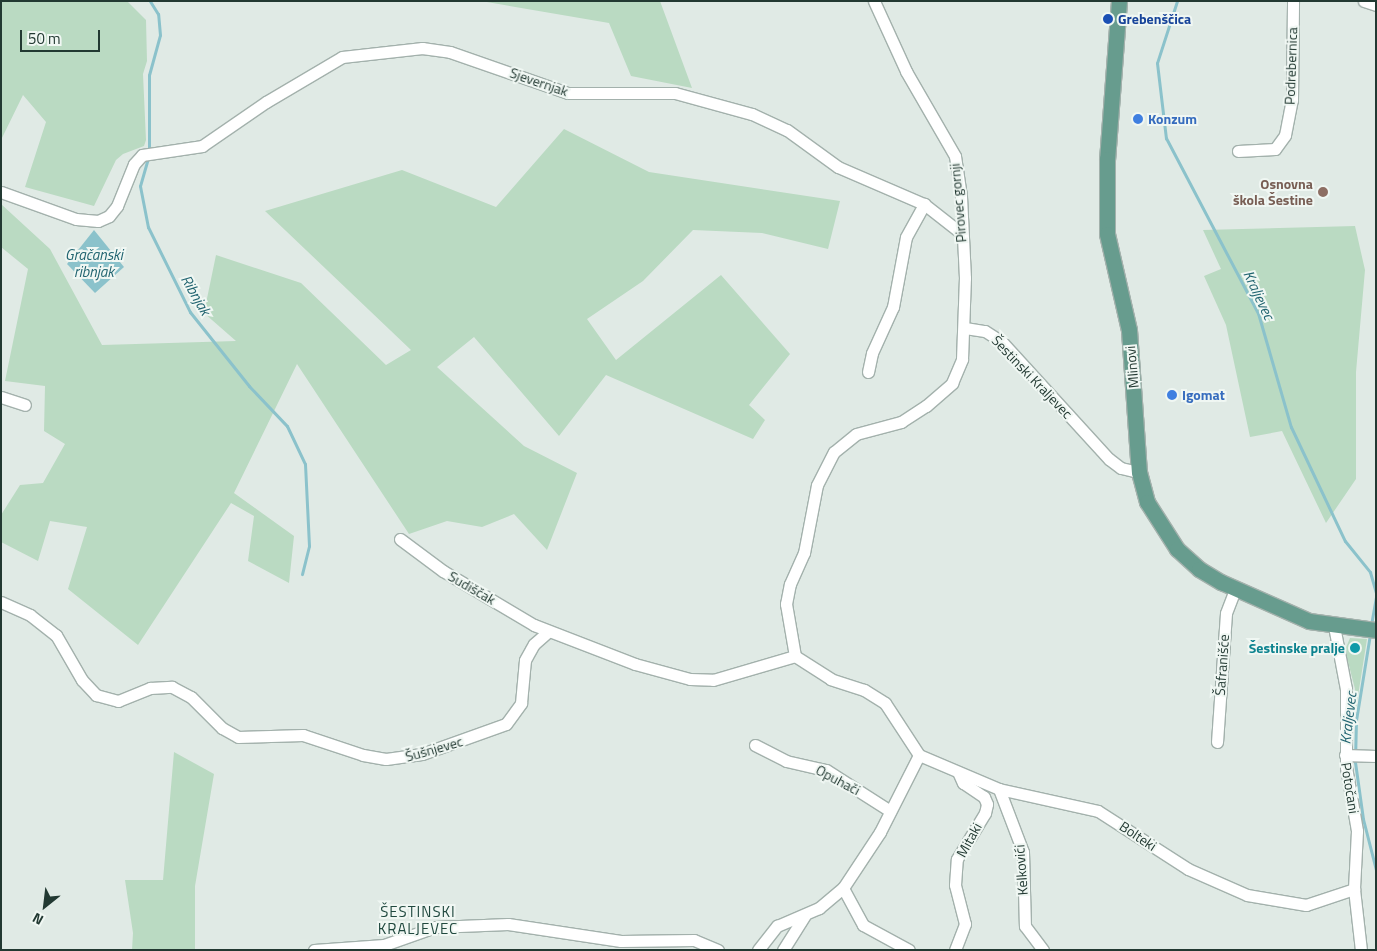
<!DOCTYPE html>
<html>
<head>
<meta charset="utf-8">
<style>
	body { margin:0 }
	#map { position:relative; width:1377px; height:951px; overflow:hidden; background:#e0eae5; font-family:"Titillium Web",sans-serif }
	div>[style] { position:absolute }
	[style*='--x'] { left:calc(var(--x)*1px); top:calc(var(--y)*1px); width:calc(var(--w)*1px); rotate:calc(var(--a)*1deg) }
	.green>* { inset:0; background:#badac2 }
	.water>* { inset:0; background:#8bc2cb }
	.stream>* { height:3px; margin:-1.5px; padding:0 1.5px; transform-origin:1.5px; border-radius:1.5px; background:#8bc2cb }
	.roads { filter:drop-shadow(1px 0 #a3b1ac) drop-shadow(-1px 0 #a3b1ac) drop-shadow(0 1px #a3b1ac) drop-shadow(0 -1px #a3b1ac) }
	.minor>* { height:11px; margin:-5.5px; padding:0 5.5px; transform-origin:5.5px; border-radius:5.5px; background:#fff }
	.major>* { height:15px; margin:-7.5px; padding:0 7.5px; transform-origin:7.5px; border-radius:7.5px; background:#679c8e }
	.dots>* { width:14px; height:14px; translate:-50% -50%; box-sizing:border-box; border:2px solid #f0f7f3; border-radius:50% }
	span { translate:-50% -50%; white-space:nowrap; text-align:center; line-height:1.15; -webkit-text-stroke:4px #f0f7f3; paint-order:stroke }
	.transit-label { font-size:14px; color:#164399; font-weight:700 }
	.left { translate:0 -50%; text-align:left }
	.street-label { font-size:14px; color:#223932 }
	.shop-label { font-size:14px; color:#366cbe; font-weight:700 }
	.education-label { font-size:14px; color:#785e54; font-weight:700 }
	.right { translate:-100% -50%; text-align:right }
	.culture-label { font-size:14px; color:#0d838f; font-weight:700 }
	.water-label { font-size:15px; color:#216470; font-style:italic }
	.neighbourhood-label { font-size:15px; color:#20493f; letter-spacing:1px }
	.frame { position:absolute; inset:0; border:2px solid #223932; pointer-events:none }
	.north { position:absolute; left:20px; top:881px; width:50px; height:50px; -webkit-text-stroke:4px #f0f7f3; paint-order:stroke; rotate:209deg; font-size:14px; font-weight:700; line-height:20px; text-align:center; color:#223932 }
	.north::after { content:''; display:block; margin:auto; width:18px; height:22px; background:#223932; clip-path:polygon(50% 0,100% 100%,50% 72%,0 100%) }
	.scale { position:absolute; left:20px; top:30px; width:80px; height:22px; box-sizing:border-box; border:2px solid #223932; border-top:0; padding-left:6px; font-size:15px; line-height:18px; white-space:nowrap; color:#223932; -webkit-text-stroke:4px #f0f7f3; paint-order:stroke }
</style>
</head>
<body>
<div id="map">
	<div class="green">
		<div style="clip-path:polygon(1px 1px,127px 1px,146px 20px,147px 61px,143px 74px,146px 140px,144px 146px,123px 154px,116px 160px,94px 206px,25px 187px,46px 122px,23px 95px,1px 140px)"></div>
		<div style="clip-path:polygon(481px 1px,660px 1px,692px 88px,631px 76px,609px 23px)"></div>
		<div style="clip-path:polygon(564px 129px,649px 172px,840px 201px,828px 249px,762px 233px,693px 230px,643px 281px,587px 319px,616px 360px,721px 275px,790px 354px,749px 405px,765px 420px,753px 439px,606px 375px,559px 436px,474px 337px,437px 367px,524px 446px,577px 473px,547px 550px,514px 514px,482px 527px,447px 521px,409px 534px,297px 364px,234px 493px,294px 536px,289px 583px,248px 561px,254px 516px,231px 503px,138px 645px,68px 589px,87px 527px,50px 521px,38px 561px,1px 542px,1px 515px,20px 485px,43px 483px,65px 444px,44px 431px,45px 386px,5px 381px,28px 269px,1px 247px,1px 204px,50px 249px,102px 345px,236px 341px,204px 313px,216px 255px,301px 283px,386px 365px,411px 350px,265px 211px,402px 170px,496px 207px)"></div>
		<div style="clip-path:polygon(1355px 226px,1365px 270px,1356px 372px,1356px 479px,1326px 523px,1282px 431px,1250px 437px,1226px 325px,1204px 276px,1221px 269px,1203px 230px)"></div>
		<div style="clip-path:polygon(1350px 638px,1367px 639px,1355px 715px,1351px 713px,1355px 689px,1345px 650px)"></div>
		<div style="clip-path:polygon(174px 752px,214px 774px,195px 886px,195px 950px,132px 950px,133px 933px,125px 880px,163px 880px)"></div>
	</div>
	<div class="water">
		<div style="clip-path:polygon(94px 230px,124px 267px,95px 293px,67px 264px)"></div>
	</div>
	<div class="stream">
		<div style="--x:1177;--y:1;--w:65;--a:107.9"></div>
		<div style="--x:1157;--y:63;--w:76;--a:83.2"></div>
		<div style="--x:1166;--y:138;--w:198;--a:62.3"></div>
		<div style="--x:1258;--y:313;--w:119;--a:73.9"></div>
		<div style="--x:1291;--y:427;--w:126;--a:64.7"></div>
		<div style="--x:1345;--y:541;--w:40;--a:51"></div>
		<div style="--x:1370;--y:572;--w:22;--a:74"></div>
		<div style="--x:149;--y:151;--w:76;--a:-90"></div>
		<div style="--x:149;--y:75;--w:41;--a:-74.6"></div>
		<div style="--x:160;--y:35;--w:21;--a:-95"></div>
		<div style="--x:158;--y:14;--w:15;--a:-122"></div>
		<div style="--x:148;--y:158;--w:29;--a:106"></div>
		<div style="--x:140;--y:186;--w:42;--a:79"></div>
		<div style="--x:148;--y:227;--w:95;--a:63.7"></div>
		<div style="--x:190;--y:312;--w:95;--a:51.4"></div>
		<div style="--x:249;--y:386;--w:55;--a:46.5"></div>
		<div style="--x:287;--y:426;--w:42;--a:64.7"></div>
		<div style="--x:305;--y:464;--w:82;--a:87.2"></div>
		<div style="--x:309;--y:546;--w:29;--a:104"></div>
		<div style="--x:1371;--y:625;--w:28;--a:-80"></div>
		<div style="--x:1370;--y:634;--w:87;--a:99.2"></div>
		<div style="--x:1356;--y:720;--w:42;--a:91.4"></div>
		<div style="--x:1355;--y:762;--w:58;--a:82"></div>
		<div style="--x:1363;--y:819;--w:53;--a:75.7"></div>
	</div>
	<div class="roads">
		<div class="minor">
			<div style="--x:1364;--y:1;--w:13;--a:18"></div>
			<div style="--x:1238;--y:151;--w:37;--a:-3"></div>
			<div style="--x:1275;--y:149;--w:17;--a:-54"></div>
			<div style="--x:1285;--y:135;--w:36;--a:-79"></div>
			<div style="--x:1292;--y:100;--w:99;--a:-89.4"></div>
			<div style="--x:1;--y:192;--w:80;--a:19.8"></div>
			<div style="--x:76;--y:219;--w:22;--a:5"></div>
			<div style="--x:98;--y:221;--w:12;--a:-24"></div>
			<div style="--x:109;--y:216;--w:13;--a:-51"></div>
			<div style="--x:117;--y:206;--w:45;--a:-68"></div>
			<div style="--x:134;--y:164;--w:12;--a:-48"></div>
			<div style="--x:142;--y:155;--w:61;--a:-8.5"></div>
			<div style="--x:202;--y:146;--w:78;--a:-34.5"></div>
			<div style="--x:266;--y:102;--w:88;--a:-30.6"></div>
			<div style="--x:342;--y:57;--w:81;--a:-6.4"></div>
			<div style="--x:422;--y:48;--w:28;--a:8"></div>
			<div style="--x:450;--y:52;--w:125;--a:19.2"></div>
			<div style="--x:568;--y:93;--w:107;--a:0"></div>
			<div style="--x:675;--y:93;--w:80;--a:15.3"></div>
			<div style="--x:752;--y:114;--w:38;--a:25"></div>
			<div style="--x:787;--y:130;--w:63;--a:36"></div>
			<div style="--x:838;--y:167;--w:94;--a:23.3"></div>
			<div style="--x:924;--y:204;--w:47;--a:38.1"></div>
			<div style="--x:965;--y:328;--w:20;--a:9"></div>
			<div style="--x:985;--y:331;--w:20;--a:33"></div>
			<div style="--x:1002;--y:342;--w:159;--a:47.6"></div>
			<div style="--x:1109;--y:459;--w:15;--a:37"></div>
			<div style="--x:1121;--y:468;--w:18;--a:13"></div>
			<div style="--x:868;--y:372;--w:19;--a:-78"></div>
			<div style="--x:872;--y:353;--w:51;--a:-65.5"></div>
			<div style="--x:893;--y:307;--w:71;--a:-79.5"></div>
			<div style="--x:906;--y:237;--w:38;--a:-61"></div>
			<div style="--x:1;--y:397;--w:25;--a:18"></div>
			<div style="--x:400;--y:539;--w:54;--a:36.7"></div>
			<div style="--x:443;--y:571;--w:106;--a:30.7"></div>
			<div style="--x:534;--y:625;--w:108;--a:21.1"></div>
			<div style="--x:635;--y:664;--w:57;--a:15.3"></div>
			<div style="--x:690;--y:679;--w:23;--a:2"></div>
			<div style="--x:713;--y:680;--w:85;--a:-16.3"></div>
			<div style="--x:1;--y:602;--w:32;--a:24"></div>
			<div style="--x:30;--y:615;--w:33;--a:38"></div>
			<div style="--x:56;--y:635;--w:52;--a:60"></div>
			<div style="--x:82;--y:680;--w:21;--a:47"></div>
			<div style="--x:96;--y:695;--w:23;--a:15"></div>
			<div style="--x:118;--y:701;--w:35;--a:-22"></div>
			<div style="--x:150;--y:688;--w:22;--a:-3"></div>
			<div style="--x:172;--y:687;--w:21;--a:28"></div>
			<div style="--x:191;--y:697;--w:44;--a:45"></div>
			<div style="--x:222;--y:728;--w:18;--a:29"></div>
			<div style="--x:238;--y:737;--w:65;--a:-1.8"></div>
			<div style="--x:303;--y:735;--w:63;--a:18.4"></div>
			<div style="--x:363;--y:755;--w:23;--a:10"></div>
			<div style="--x:386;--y:759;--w:36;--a:-8"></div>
			<div style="--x:422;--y:754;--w:89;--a:-19.7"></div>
			<div style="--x:506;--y:724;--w:26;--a:-54"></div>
			<div style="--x:521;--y:703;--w:43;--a:-84.7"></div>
			<div style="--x:525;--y:660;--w:18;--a:-61"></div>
			<div style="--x:534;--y:644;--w:18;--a:-41"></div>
			<div style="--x:1334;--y:626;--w:64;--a:79.2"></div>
			<div style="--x:1346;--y:689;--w:78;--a:90"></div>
			<div style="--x:1346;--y:767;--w:65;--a:80.2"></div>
			<div style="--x:1357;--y:831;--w:58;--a:93"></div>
			<div style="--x:1354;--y:889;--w:61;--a:83.5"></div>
			<div style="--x:1217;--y:742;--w:129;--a:-86"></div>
			<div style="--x:1226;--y:613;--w:26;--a:-69"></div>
			<div style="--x:755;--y:745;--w:35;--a:27"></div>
			<div style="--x:786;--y:761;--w:41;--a:12.7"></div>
			<div style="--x:826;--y:770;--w:76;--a:32.6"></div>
			<div style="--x:919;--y:755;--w:87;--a:23"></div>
			<div style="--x:999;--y:789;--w:101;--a:12.5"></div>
			<div style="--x:1098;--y:811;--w:107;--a:32.8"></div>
			<div style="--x:1188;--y:869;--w:64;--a:23.8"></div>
			<div style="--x:1247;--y:895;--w:60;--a:9.6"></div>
			<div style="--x:1306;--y:905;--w:51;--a:-18.4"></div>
			<div style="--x:1345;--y:755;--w:31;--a:2"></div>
			<div style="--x:999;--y:789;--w:67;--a:69.1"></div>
			<div style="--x:1023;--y:852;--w:74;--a:88.5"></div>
			<div style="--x:1025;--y:926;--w:30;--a:53"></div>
			<div style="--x:843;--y:888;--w:42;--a:61.6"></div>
			<div style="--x:863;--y:925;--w:52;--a:28.5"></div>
			<div style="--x:314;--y:950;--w:70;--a:-4.1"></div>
			<div style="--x:384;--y:945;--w:54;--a:-19.4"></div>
			<div style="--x:435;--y:927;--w:73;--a:-2.4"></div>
			<div style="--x:508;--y:924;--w:114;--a:8.6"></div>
			<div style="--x:621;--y:941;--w:73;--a:-0.8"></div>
			<div style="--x:694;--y:940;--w:26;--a:23"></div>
			<div style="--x:758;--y:950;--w:31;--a:-52"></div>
			<div style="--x:777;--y:926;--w:46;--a:-23.2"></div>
			<div style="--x:819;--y:908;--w:31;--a:-40"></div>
			<div style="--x:843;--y:888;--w:67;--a:-56.5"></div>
			<div style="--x:880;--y:832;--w:86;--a:-63.1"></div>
			<div style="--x:919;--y:755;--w:62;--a:-123.2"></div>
			<div style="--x:885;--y:703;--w:25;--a:-148"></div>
			<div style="--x:864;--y:690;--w:35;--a:-162"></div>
			<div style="--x:831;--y:679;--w:43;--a:-147.4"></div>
			<div style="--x:795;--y:656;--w:53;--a:-99.8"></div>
			<div style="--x:786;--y:604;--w:20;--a:-79"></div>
			<div style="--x:790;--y:584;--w:34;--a:-66"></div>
			<div style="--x:804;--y:553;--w:69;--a:-79.2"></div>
			<div style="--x:817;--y:485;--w:37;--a:-63"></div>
			<div style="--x:834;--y:452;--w:28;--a:-39"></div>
			<div style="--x:856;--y:434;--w:47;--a:-14.9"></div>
			<div style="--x:901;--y:422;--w:30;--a:-33"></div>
			<div style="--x:926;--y:406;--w:35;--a:-41"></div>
			<div style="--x:952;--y:383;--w:26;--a:-67"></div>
			<div style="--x:962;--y:359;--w:81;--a:-87.9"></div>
			<div style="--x:965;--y:278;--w:82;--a:-92.8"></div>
			<div style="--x:961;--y:196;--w:40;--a:-98.5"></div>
			<div style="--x:955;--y:156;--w:98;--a:-120"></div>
			<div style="--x:906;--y:71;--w:77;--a:-114.6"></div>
			<div style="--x:783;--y:950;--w:41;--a:-57.8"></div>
			<div style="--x:955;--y:950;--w:28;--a:-69"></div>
			<div style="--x:965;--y:924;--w:40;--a:-104.4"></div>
			<div style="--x:955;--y:885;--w:26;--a:-86"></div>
			<div style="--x:957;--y:859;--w:54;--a:-58.7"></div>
			<div style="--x:985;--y:813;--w:9;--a:-77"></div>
			<div style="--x:987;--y:804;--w:8;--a:-113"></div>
			<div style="--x:984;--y:797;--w:25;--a:-146"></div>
			<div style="--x:963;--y:783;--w:12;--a:-114"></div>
		</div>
		<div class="major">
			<div style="--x:1119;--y:1;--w:158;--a:94.3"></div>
			<div style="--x:1107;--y:159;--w:75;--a:90"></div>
			<div style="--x:1107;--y:234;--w:98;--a:77.1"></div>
			<div style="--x:1129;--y:330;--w:142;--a:86"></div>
			<div style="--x:1139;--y:472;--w:31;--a:75"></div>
			<div style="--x:1147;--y:502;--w:56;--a:57.4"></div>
			<div style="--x:1177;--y:549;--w:30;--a:42"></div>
			<div style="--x:1199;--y:569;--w:26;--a:31"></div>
			<div style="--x:1221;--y:582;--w:96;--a:23.9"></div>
			<div style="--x:1309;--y:621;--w:68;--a:7.7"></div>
		</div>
	</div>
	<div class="dots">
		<div style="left:1108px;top:19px;background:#1a4fb4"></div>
		<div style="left:1138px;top:119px;background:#3f7fe0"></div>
		<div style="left:1323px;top:192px;background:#8d6e63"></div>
		<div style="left:1172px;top:395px;background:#3f7fe0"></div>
		<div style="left:1355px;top:648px;background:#0f9aa8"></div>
	</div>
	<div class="transit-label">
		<span class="left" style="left:1118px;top:19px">Grebenščica</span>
	</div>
	<div class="street-label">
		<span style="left:1291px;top:66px;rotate:-88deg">Podrebernica</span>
		<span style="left:539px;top:82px;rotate:19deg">Sjevernjak</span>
		<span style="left:958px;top:203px;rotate:-95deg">Pirovec gornji</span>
		<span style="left:1132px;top:367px;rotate:-95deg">Mlinovi</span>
		<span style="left:1032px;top:377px;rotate:46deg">Šestinski Kraljevec</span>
		<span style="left:472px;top:588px;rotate:30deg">Sudiščak</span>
		<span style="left:1222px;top:665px;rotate:-86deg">Šafranišće</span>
		<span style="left:434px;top:749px;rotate:-16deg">Šušnjevec</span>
		<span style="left:838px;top:780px;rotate:28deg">Opuhači</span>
		<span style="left:1350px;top:788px;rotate:81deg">Potočani</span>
		<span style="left:1138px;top:836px;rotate:34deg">Bolteki</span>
		<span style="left:969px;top:840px;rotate:-61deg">Mitaki</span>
		<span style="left:1021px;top:870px;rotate:-94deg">Kelkovići</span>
	</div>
	<div class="shop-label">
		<span class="left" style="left:1148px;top:119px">Konzum</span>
		<span class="left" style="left:1182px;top:395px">Igomat</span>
	</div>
	<div class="education-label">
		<span class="right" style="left:1313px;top:192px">Osnovna<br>škola Šestine</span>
	</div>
	<div class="culture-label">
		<span class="right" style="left:1345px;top:648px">Šestinske pralje</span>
	</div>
	<div class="water-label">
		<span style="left:94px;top:263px">Gračanski<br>ribnjak</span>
		<span style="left:196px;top:295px;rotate:60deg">Ribnjak</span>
		<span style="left:1259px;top:295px;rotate:65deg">Kraljevec</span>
		<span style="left:1348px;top:718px;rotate:-83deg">Kraljevec</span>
	</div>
	<div class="neighbourhood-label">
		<span style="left:418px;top:920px">ŠESTINSKI<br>KRALJEVEC</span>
	</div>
	<div class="frame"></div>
	<div class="north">N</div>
	<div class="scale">50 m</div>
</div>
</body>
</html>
